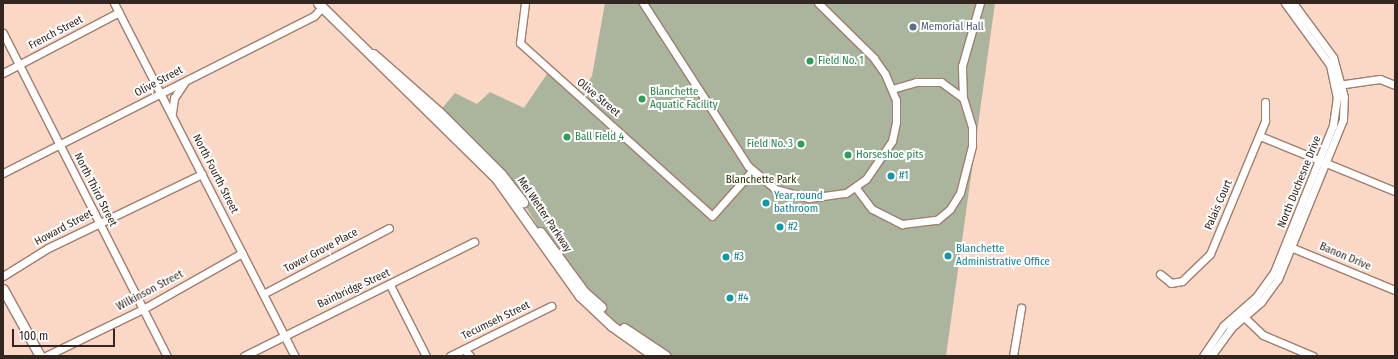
<!DOCTYPE html>
<html>
<head>
<meta charset="utf-8">
<style>
	body { margin:0 }
	#map { position:relative; width:1398px; height:359px; overflow:hidden; background:#fbd7c5; font-family:"Fira Sans Condensed",sans-serif }
	div>[style] { position:absolute }
	[style*='--x'] { left:calc(var(--x)*1px); top:calc(var(--y)*1px); width:calc(var(--w)*1px); rotate:calc(var(--a)*1deg) }
	.green>* { inset:0; background:#abb49c }
	.roads { filter:drop-shadow(1px 0 #9f7e6e) drop-shadow(-1px 0 #9f7e6e) drop-shadow(0 1px #9f7e6e) drop-shadow(0 -1px #9f7e6e) }
	.minor>* { height:7px; margin:-3.5px; padding:0 3.5px; transform-origin:3.5px; border-radius:3.5px; background:#fff }
	.major>* { height:9px; margin:-4.5px; padding:0 4.5px; transform-origin:4.5px; border-radius:4.5px; background:#fff }
	.dots>* { width:11px; height:11px; translate:-50% -50%; box-sizing:border-box; border:2px solid #fff; border-radius:50% }
	span { translate:-50% -50%; white-space:nowrap; text-align:center; line-height:1.15; -webkit-text-stroke:4px #fff; paint-order:stroke }
	.service-label { font-size:11px; color:#4e5e75 }
	.left { translate:0 -50%; text-align:left }
	.street-label { font-size:11px; color:#33251f }
	.leisure-label { font-size:11px; color:#27864d }
	.right { translate:-100% -50%; text-align:right }
	.culture-label { font-size:11px; color:#0d838f }
	.park-label { font-size:11px; color:#293603 }
	.frame { position:absolute; inset:0; border:4px solid #33251f; pointer-events:none }
	.scale { position:absolute; left:12px; top:329px; width:103px; height:18px; box-sizing:border-box; border:2px solid #33251f; border-top:0; padding-left:5px; font-size:12px; line-height:14px; white-space:nowrap; color:#33251f; -webkit-text-stroke:3px #fff; paint-order:stroke }
</style>
</head>
<body>
<div id="map">
	<div class="green">
		<div style="clip-path:polygon(605px 3px,995px 3px,946px 356px,666px 356px,616px 322px,584px 292px,547px 242px,522px 200px,439px 112px,455px 93px,477px 104px,490px 92px,524px 108px,549px 71px,586px 102px,588px 97px,582px 91px,592px 76px)"></div>
	</div>
	<div class="roads">
		<div class="minor">
			<div style="--x:114;--y:3;--w:397;--a:62.9"></div>
			<div style="--x:525;--y:3;--w:40;--a:97.1"></div>
			<div style="--x:520;--y:43;--w:258;--a:42"></div>
			<div style="--x:712;--y:216;--w:60;--a:-48.4"></div>
			<div style="--x:643;--y:3;--w:194;--a:57.2"></div>
			<div style="--x:748;--y:166;--w:35;--a:40"></div>
			<div style="--x:775;--y:189;--w:35;--a:15"></div>
			<div style="--x:809;--y:198;--w:37;--a:-8"></div>
			<div style="--x:846;--y:193;--w:24;--a:-35"></div>
			<div style="--x:866;--y:179;--w:46;--a:-55.6"></div>
			<div style="--x:892;--y:141;--w:19;--a:-78"></div>
			<div style="--x:896;--y:122;--w:22;--a:-90"></div>
			<div style="--x:896;--y:100;--w:28;--a:-113"></div>
			<div style="--x:885;--y:74;--w:19;--a:-125"></div>
			<div style="--x:874;--y:58;--w:78;--a:-135.5"></div>
			<div style="--x:3;--y:33;--w:362;--a:63.1"></div>
			<div style="--x:3;--y:73;--w:131;--a:-27.7"></div>
			<div style="--x:1338;--y:85;--w:42;--a:-8.1"></div>
			<div style="--x:1380;--y:79;--w:16;--a:22"></div>
			<div style="--x:892;--y:89;--w:25;--a:-16"></div>
			<div style="--x:916;--y:82;--w:25;--a:0"></div>
			<div style="--x:941;--y:82;--w:27;--a:36"></div>
			<div style="--x:172;--y:113;--w:15;--a:-82"></div>
			<div style="--x:174;--y:98;--w:18;--a:-56"></div>
			<div style="--x:1260;--y:136;--w:146;--a:22.2"></div>
			<div style="--x:3;--y:173;--w:348;--a:-26.8"></div>
			<div style="--x:314;--y:16;--w:12;--a:-48"></div>
			<div style="--x:856;--y:188;--w:26;--a:53"></div>
			<div style="--x:872;--y:209;--w:34;--a:27"></div>
			<div style="--x:902;--y:224;--w:35;--a:-7"></div>
			<div style="--x:937;--y:220;--w:17;--a:-40"></div>
			<div style="--x:950;--y:209;--w:19;--a:-58"></div>
			<div style="--x:960;--y:193;--w:49;--a:-75.7"></div>
			<div style="--x:972;--y:146;--w:19;--a:-90"></div>
			<div style="--x:972;--y:127;--w:30;--a:-107"></div>
			<div style="--x:963;--y:98;--w:32;--a:-92"></div>
			<div style="--x:962;--y:66;--w:66;--a:-74.1"></div>
			<div style="--x:1288;--y:246;--w:116;--a:22.4"></div>
			<div style="--x:1160;--y:274;--w:14;--a:39"></div>
			<div style="--x:1171;--y:283;--w:11;--a:-10"></div>
			<div style="--x:1182;--y:281;--w:39;--a:-44"></div>
			<div style="--x:1210;--y:254;--w:144;--a:-67.5"></div>
			<div style="--x:1265;--y:121;--w:19;--a:-90"></div>
			<div style="--x:3;--y:276;--w:53;--a:-31.9"></div>
			<div style="--x:48;--y:248;--w:171;--a:-25.7"></div>
			<div style="--x:390;--y:285;--w:80;--a:63.1"></div>
			<div style="--x:263;--y:294;--w:142;--a:-27.6"></div>
			<div style="--x:1241;--y:314;--w:30;--a:44"></div>
			<div style="--x:1263;--y:335;--w:54;--a:22.8"></div>
			<div style="--x:464;--y:349;--w:9;--a:49"></div>
			<div style="--x:46;--y:356;--w:108;--a:-25.9"></div>
			<div style="--x:143;--y:309;--w:114;--a:-29.5"></div>
			<div style="--x:244;--y:356;--w:257;--a:-26.4"></div>
			<div style="--x:450;--y:356;--w:113;--a:-26.3"></div>
			<div style="--x:1013;--y:356;--w:49;--a:-80.5"></div>
			<div style="--x:1203;--y:356;--w:36;--a:-56"></div>
			<div style="--x:1223;--y:326;--w:44;--a:-41.3"></div>
			<div style="--x:1256;--y:297;--w:31;--a:-54"></div>
			<div style="--x:1274;--y:272;--w:158;--a:-68.1"></div>
			<div style="--x:1333;--y:125;--w:27;--a:-82"></div>
			<div style="--x:1337;--y:98;--w:34;--a:-102"></div>
			<div style="--x:1330;--y:65;--w:77;--a:-126"></div>
			<div style="--x:1211;--y:356;--w:34;--a:-54"></div>
			<div style="--x:1231;--y:328;--w:40;--a:-41"></div>
			<div style="--x:1261;--y:302;--w:29;--a:-54"></div>
			<div style="--x:1278;--y:279;--w:172;--a:-67.8"></div>
			<div style="--x:1343;--y:120;--w:23;--a:-88"></div>
			<div style="--x:1344;--y:97;--w:41;--a:-105.4"></div>
			<div style="--x:1333;--y:57;--w:67;--a:-126.5"></div>
		</div>
		<div class="major">
			<div style="--x:318;--y:3;--w:250;--a:44.5"></div>
			<div style="--x:496;--y:178;--w:145;--a:54.6"></div>
			<div style="--x:580;--y:296;--w:44;--a:43.2"></div>
			<div style="--x:612;--y:326;--w:52;--a:35.5"></div>
			<div style="--x:373;--y:54;--w:88;--a:41.3"></div>
			<div style="--x:439;--y:112;--w:88;--a:45"></div>
			<div style="--x:501;--y:174;--w:36;--a:52"></div>
			<div style="--x:540;--y:232;--w:74;--a:53.7"></div>
			<div style="--x:584;--y:292;--w:23;--a:41"></div>
			<div style="--x:3;--y:289;--w:77;--a:61.1"></div>
			<div style="--x:624;--y:328;--w:50;--a:33.7"></div>
		</div>
	</div>
	<div class="dots">
		<div style="left:913px;top:27px;background:#5c6f8a"></div>
		<div style="left:810px;top:61px;background:#2e9e5b"></div>
		<div style="left:642px;top:99px;background:#2e9e5b"></div>
		<div style="left:567px;top:137px;background:#2e9e5b"></div>
		<div style="left:801px;top:144px;background:#2e9e5b"></div>
		<div style="left:848px;top:155px;background:#2e9e5b"></div>
		<div style="left:891px;top:176px;background:#0f9aa8"></div>
		<div style="left:766px;top:203px;background:#0f9aa8"></div>
		<div style="left:780px;top:227px;background:#0f9aa8"></div>
		<div style="left:948px;top:256px;background:#0f9aa8"></div>
		<div style="left:726px;top:257px;background:#0f9aa8"></div>
		<div style="left:730px;top:298px;background:#0f9aa8"></div>
	</div>
	<div class="service-label">
		<span class="left" style="left:921px;top:27px">Memorial Hall</span>
	</div>
	<div class="street-label">
		<span style="left:56px;top:33px;rotate:-28deg">French Street</span>
		<span style="left:159px;top:82px;rotate:-28deg">Olive Street</span>
		<span style="left:598px;top:98px;rotate:40deg">Olive Street</span>
		<span style="left:215px;top:174px;rotate:63deg">North Fourth Street</span>
		<span style="left:1300px;top:182px;rotate:-68deg">North Duchesne Drive</span>
		<span style="left:95px;top:190px;rotate:63deg">North Third Street</span>
		<span style="left:1219px;top:205px;rotate:-67deg">Palais Court</span>
		<span style="left:544px;top:215px;rotate:56deg">Mel Wetter Parkway</span>
		<span style="left:64px;top:228px;rotate:-28deg">Howard Street</span>
		<span style="left:321px;top:251px;rotate:-28deg">Tower Grove Place</span>
		<span style="left:1345px;top:257px;rotate:23deg">Banon Drive</span>
		<span style="left:354px;top:289px;rotate:-25deg">Bainbridge Street</span>
		<span style="left:150px;top:291px;rotate:-28deg">Wilkinson Street</span>
		<span style="left:496px;top:321px;rotate:-26deg">Tecumseh Street</span>
	</div>
	<div class="leisure-label">
		<span class="left" style="left:818px;top:61px">Field No. 1</span>
		<span class="left" style="left:650px;top:99px">Blanchette<br>Aquatic Facility</span>
		<span class="left" style="left:575px;top:137px">Ball Field 4</span>
		<span class="right" style="left:793px;top:144px">Field No. 3</span>
		<span class="left" style="left:856px;top:155px">Horseshoe pits</span>
	</div>
	<div class="culture-label">
		<span class="left" style="left:899px;top:176px">#1</span>
		<span class="left" style="left:774px;top:203px">Year round<br>bathroom</span>
		<span class="left" style="left:788px;top:227px">#2</span>
		<span class="left" style="left:956px;top:256px">Blanchette<br>Administrative Office</span>
		<span class="left" style="left:734px;top:257px">#3</span>
		<span class="left" style="left:738px;top:298px">#4</span>
	</div>
	<div class="park-label">
		<span style="left:761px;top:180px">Blanchette Park</span>
	</div>
	<div class="frame"></div>
	<div class="scale">100 m</div>
</div>
</body>
</html>
